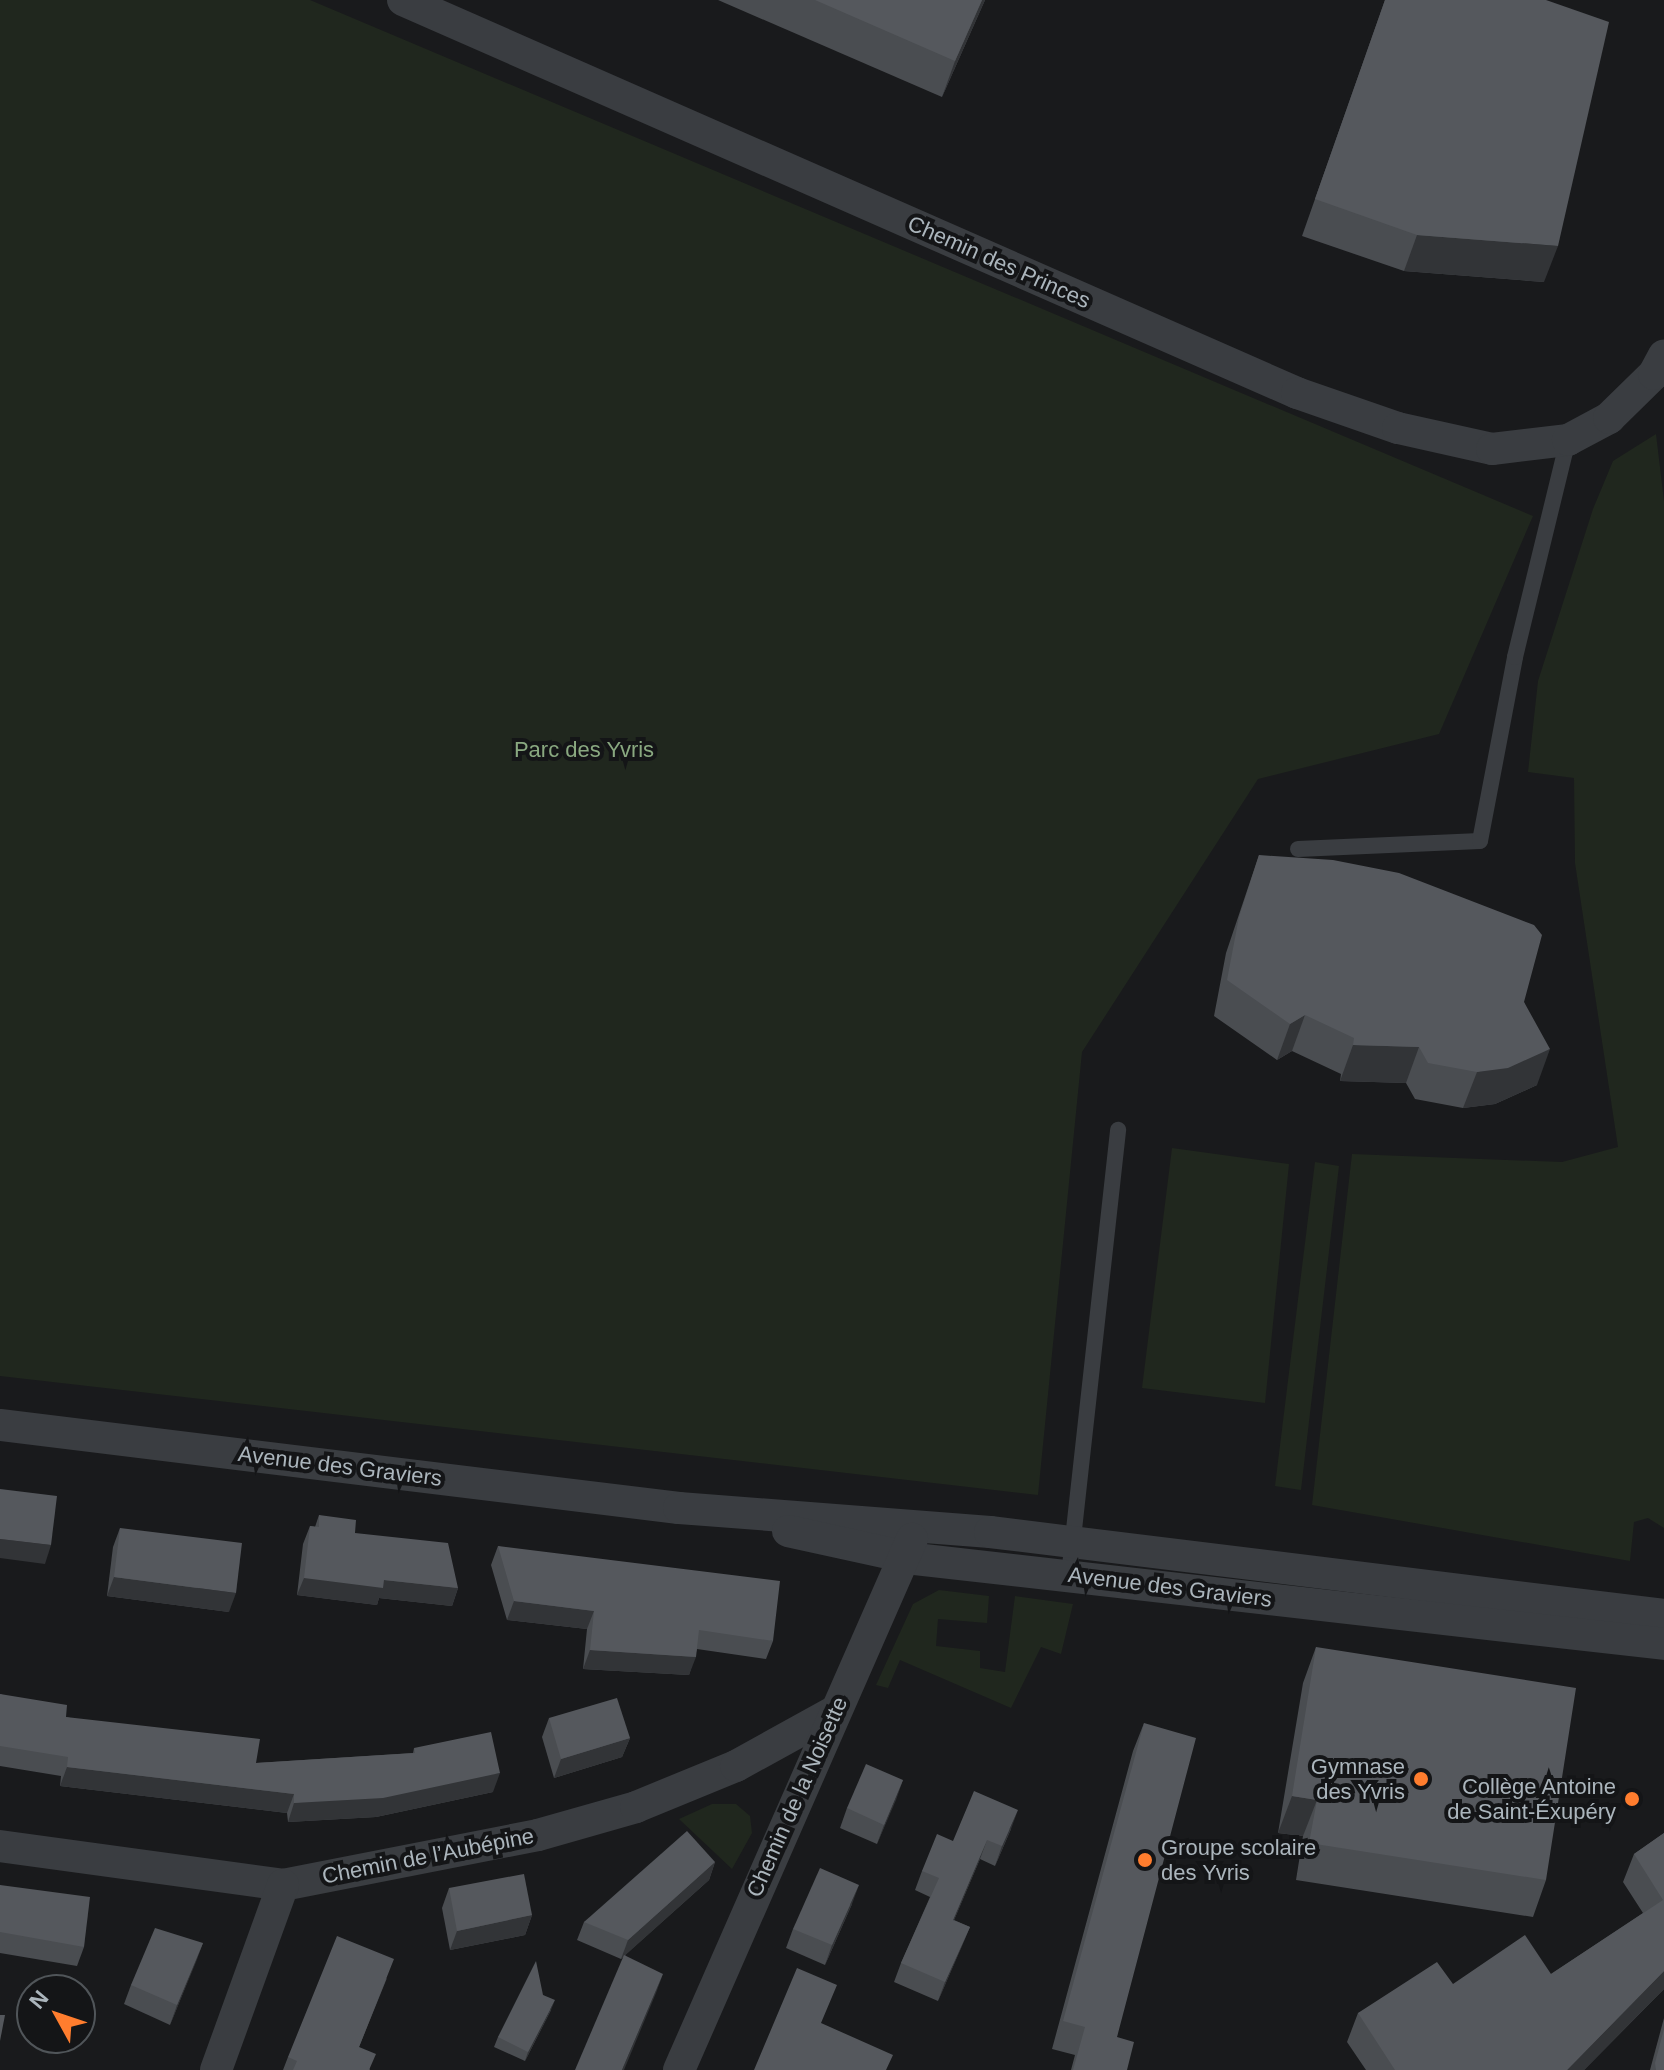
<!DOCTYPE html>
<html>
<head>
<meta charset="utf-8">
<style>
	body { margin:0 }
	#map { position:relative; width:1664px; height:2070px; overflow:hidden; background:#191a1c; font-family:Helvetica,sans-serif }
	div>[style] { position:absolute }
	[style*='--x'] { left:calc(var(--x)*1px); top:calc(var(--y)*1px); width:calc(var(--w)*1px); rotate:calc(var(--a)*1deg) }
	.green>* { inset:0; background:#20271e }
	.service>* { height:16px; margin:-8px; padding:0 8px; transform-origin:8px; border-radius:8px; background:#3a3d41 }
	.minor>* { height:32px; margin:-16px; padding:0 16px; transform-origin:16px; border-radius:16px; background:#3a3d41 }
	.wall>* { inset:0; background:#4a4d51 }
	.shaded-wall>* { inset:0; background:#323437 }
	.building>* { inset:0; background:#55585d }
	.dots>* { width:22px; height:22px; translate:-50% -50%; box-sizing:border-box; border:4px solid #141517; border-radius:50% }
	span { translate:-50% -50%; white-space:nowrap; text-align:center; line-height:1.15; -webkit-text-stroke:8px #141517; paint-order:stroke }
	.street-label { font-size:22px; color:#abb5bc }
	.park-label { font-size:22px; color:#89a880 }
	.poi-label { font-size:22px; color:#abb5bc }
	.right { translate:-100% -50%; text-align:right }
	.left { translate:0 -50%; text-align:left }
	.north { position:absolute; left:16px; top:1974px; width:80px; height:80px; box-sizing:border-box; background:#141517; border:2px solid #505559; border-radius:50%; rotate:310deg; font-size:22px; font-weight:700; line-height:32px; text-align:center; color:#abb5bc }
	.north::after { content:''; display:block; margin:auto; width:28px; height:36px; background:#ff7d2e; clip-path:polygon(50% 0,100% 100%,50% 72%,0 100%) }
</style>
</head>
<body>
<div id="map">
	<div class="green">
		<div style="clip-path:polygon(0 0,310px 0,1533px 516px,1439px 734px,1258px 779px,1082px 1052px,1038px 1495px,0 1376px)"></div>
		<div style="clip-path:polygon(1656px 434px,1664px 501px,1664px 1528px,1648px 1518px,1634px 1522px,1630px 1561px,1312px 1505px,1352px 1154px,1562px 1162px,1618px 1147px,1575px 863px,1574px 778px,1528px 772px,1538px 681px,1593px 509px,1613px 461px)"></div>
		<div style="clip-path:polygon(1172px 1148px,1289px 1164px,1265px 1403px,1142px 1388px)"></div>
		<div style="clip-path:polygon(1315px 1162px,1339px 1166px,1301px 1490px,1275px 1486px)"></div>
		<div style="clip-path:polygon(939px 1590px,989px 1596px,987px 1623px,938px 1619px,936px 1646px,980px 1651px,980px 1668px,1005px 1672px,1015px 1596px,1073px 1604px,1061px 1654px,1041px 1647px,1011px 1708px,900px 1660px,888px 1688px,876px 1685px,913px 1604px)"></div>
		<div style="clip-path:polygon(712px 1804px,736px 1804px,750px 1816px,752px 1833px,732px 1869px,679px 1819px)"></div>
	</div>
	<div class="service">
		<div style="--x:1298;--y:849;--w:182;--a:-2.5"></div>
		<div style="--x:1480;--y:841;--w:187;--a:-79.2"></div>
		<div style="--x:1515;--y:657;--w:223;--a:-76.3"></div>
		<div style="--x:1069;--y:1575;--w:448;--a:-83.7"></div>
	</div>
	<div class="minor">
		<div style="--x:403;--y:0;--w:977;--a:23.73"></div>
		<div style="--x:1297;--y:393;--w:107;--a:19.1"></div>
		<div style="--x:1398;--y:428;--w:96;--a:12.6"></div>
		<div style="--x:1492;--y:449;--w:77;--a:-6.8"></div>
		<div style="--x:1568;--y:440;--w:47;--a:-28.2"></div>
		<div style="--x:1609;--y:418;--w:63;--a:-44.4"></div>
		<div style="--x:1654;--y:374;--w:21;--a:-62"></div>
		<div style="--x:0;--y:1425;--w:684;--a:6.97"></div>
		<div style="--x:679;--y:1508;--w:312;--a:4.4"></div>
		<div style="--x:990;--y:1532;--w:679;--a:7.02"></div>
		<div style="--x:788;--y:1531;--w:130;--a:12.4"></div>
		<div style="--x:915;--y:1559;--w:754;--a:6.47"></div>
		<div style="--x:0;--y:1846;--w:286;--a:7.8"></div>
		<div style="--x:283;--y:1885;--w:260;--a:-11.1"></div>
		<div style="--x:538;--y:1835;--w:102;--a:-15.9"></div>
		<div style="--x:636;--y:1807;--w:108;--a:-22.3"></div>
		<div style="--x:736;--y:1766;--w:112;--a:-28.9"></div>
		<div style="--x:216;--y:2070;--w:197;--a:-70.1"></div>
		<div style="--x:679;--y:2070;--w:580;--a:-66.31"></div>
	</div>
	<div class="wall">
		<div style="clip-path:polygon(718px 0,985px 0,942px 97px)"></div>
		<div style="clip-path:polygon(1385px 0,1544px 282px,1404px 271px,1302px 236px)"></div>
		<div style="clip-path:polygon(1259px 855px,1524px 1002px,1537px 1085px,1495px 1104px,1463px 1108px,1415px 1099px,1406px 1083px,1340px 1081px,1341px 1074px,1292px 1051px,1277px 1060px,1214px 1016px,1226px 953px)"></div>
		<div style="clip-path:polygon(319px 1515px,458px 1588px,452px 1606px,379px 1598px,377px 1605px,297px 1595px,303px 1544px,310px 1526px,315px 1527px)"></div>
		<div style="clip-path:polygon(120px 1528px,229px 1612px,107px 1596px,113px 1547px)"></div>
		<div style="clip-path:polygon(498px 1546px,773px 1641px,766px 1659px,697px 1649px,689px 1675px,583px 1669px,587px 1629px,507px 1620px,491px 1565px)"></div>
		<div style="clip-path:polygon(1316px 1647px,1546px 1880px,1533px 1917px,1296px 1880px,1303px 1836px,1278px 1833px,1303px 1683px)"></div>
		<div style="clip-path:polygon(0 1694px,66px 1717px,256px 1763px,413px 1753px,414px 1748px,493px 1792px,376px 1817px,288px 1822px,287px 1813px,60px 1786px,61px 1776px,0 1766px)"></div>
		<div style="clip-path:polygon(549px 1718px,630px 1738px,622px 1757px,554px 1778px,542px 1737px)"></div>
		<div style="clip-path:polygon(1144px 1723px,1117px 2037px,1127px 2070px,1071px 2070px,1075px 2055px,1052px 2049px,1133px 1751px)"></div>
		<div style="clip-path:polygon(903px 1780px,877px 1844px,840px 1828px,847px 1808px)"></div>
		<div style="clip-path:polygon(1011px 1829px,995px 1866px,980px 1859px,954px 1920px,970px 1927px,938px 2001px,894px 1982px,901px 1963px,930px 1897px,915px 1890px,922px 1871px,953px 1841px)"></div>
		<div style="clip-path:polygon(1664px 1833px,1664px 1989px,1584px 2070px,1366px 2070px,1347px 2042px,1358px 2013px,1453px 1984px,1551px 1974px,1643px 1913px,1623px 1882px,1634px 1854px)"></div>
		<div style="clip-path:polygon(715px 1862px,709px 1880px,625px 1955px,656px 1993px,624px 1956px,621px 1959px,577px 1940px,584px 1922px)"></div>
		<div style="clip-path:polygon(0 1885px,84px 1947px,77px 1966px,0 1953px)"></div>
		<div style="clip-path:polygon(449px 1888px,532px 1915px,525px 1935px,450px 1950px,442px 1908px)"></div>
		<div style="clip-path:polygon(852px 1904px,825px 1965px,786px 1948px,793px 1929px)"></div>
		<div style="clip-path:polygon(203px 1943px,170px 2025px,124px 2004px,131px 1985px)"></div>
		<div style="clip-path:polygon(387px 1978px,359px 2047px,370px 2070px,283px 2070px,288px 2057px)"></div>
		<div style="clip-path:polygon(543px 1995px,551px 2010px,525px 2061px,494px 2047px,498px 2037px)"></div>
		<div style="clip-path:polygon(1664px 2018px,1664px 2070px,1650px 2070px)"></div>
	</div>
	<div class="shaded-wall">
		<div style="clip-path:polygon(982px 0,985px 0,942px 97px,955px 61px)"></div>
		<div style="clip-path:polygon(1417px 235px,1558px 246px,1544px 282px,1404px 271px)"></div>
		<div style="clip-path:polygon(1305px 1015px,1292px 1051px,1277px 1060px,1290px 1024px)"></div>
		<div style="clip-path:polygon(1353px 1045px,1419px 1047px,1406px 1083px,1340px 1081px)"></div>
		<div style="clip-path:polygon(1550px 1049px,1537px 1085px,1495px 1104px,1463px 1108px,1477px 1072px)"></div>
		<div style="clip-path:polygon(0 1539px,51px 1545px,45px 1564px,0 1558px)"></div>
		<div style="clip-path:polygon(114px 1577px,236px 1593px,229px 1612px,107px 1596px)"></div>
		<div style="clip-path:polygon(304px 1578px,384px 1580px,458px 1588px,452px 1606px,379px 1598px,377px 1605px,297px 1595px)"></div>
		<div style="clip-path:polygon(514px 1601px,594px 1611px,587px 1629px,507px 1620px)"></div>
		<div style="clip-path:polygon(590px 1650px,696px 1657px,689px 1675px,583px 1669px)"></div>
		<div style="clip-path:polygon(630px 1738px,622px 1757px,554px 1778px,561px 1759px)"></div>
		<div style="clip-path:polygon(67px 1767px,294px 1794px,287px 1813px,60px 1786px)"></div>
		<div style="clip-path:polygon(500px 1773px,493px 1792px,376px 1817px,288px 1822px,294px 1803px)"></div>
		<div style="clip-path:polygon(903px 1780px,896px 1800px,877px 1844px,884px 1825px)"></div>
		<div style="clip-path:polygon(1292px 1796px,1317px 1800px,1303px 1836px,1278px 1833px)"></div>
		<div style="clip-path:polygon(1018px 1810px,1011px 1829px,995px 1866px,1002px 1846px)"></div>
		<div style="clip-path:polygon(987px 1840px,980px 1859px,946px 1939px,953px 1920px)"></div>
		<div style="clip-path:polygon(715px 1862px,709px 1880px,621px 1959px,628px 1940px)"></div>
		<div style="clip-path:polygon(859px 1885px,852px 1904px,825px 1965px,832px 1945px)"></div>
		<div style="clip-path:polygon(532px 1915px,525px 1935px,450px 1950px,457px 1931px)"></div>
		<div style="clip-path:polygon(970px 1927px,962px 1946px,938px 2001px,945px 1982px)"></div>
		<div style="clip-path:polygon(203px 1943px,196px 1962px,170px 2025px,177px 2005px)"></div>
		<div style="clip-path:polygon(1664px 1971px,1664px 1989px,1584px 2070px,1567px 2070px)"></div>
		<div style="clip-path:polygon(663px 1974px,656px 1993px,624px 2070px,622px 2070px)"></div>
		<div style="clip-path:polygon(555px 2000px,551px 2010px,525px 2061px,528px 2052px)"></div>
	</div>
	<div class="building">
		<div style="clip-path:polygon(815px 0,982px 0,955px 61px)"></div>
		<div style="clip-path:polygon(1385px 0,1546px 0,1609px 22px,1558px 246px,1417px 235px,1315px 199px)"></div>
		<div style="clip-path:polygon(1259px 855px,1333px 860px,1399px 873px,1534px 925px,1542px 935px,1524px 1002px,1550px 1049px,1508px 1068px,1477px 1072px,1428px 1063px,1419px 1047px,1353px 1045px,1354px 1038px,1305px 1015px,1290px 1024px,1227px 980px,1239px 917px)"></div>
		<div style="clip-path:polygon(0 1489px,57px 1496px,51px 1545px,0 1539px)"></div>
		<div style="clip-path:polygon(319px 1515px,356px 1520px,355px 1533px,448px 1543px,458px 1588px,384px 1580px,383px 1588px,304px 1578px,310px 1526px,319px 1527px)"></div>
		<div style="clip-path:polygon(120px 1528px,242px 1543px,236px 1593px,114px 1577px)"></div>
		<div style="clip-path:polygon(498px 1546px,780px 1581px,773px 1641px,699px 1630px,696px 1657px,590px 1650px,594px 1611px,514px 1601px)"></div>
		<div style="clip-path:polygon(1316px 1647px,1576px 1688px,1546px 1880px,1309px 1843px,1317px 1800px,1292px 1796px)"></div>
		<div style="clip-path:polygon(0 1694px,67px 1705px,66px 1717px,260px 1739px,256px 1763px,415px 1753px,414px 1748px,491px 1732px,500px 1773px,383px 1798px,294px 1803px,294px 1794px,67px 1767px,68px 1757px,0 1746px)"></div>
		<div style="clip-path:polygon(617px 1698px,630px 1738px,561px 1759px,549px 1718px)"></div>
		<div style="clip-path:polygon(1144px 1723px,1196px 1738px,1117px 2037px,1134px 2042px,1127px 2070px,1073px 2070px,1085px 2027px,1063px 2021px)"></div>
		<div style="clip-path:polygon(866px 1764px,903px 1780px,884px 1825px,847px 1808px)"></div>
		<div style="clip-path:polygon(974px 1791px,1018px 1810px,1002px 1846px,987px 1840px,953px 1920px,970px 1927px,945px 1982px,901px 1963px,939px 1878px,922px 1871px,937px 1834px,953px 1841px)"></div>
		<div style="clip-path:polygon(687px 1831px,715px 1862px,628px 1940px,584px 1922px)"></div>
		<div style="clip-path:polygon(1664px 1833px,1664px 1971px,1567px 2070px,1395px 2070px,1358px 2013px,1437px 1962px,1453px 1984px,1525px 1935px,1551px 1974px,1663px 1900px,1634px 1854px)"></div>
		<div style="clip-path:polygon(820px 1868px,859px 1885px,832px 1945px,793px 1929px)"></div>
		<div style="clip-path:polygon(524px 1874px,532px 1915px,457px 1931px,449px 1888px)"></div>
		<div style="clip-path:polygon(0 1885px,90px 1897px,84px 1947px,0 1932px)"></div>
		<div style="clip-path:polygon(155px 1928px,203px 1943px,177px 2005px,131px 1985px)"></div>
		<div style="clip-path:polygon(337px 1936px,394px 1959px,359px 2047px,376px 2054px,369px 2070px,293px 2070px,297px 2061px,288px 2057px)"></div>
		<div style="clip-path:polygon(624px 1955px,663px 1974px,622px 2070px,575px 2070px)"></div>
		<div style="clip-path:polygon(536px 1961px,543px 1995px,555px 2000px,528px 2052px,498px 2037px)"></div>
		<div style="clip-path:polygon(797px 1968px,837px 1985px,821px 2023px,893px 2055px,886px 2070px,754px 2070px)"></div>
		<div style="clip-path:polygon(0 2015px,5px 2015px,0 2041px)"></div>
		<div style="clip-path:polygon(1664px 2029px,1664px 2070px,1656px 2070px,1655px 2063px)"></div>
	</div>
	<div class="dots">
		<div style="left:1421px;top:1779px;background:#ff7d2e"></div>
		<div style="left:1632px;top:1799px;background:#ff7d2e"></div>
		<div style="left:1145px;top:1860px;background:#ff7d2e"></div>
	</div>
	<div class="street-label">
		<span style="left:999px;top:262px;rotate:24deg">Chemin des Princes</span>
		<span style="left:340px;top:1466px;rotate:7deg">Avenue des Graviers</span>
		<span style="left:1170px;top:1587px;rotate:7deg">Avenue des Graviers</span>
		<span style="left:797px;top:1797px;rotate:-66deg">Chemin de la Noisette</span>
		<span style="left:428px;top:1856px;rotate:-11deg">Chemin de l’Aubépine</span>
	</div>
	<div class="park-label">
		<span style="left:584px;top:750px">Parc des Yvris</span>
	</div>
	<div class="poi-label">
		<span class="right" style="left:1405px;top:1779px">Gymnase<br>des Yvris</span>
		<span class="right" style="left:1616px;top:1799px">Collège Antoine<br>de Saint-Éxupéry</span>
		<span class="left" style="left:1161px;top:1860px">Groupe scolaire<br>des Yvris</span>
	</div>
	<div class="north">N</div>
</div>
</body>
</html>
